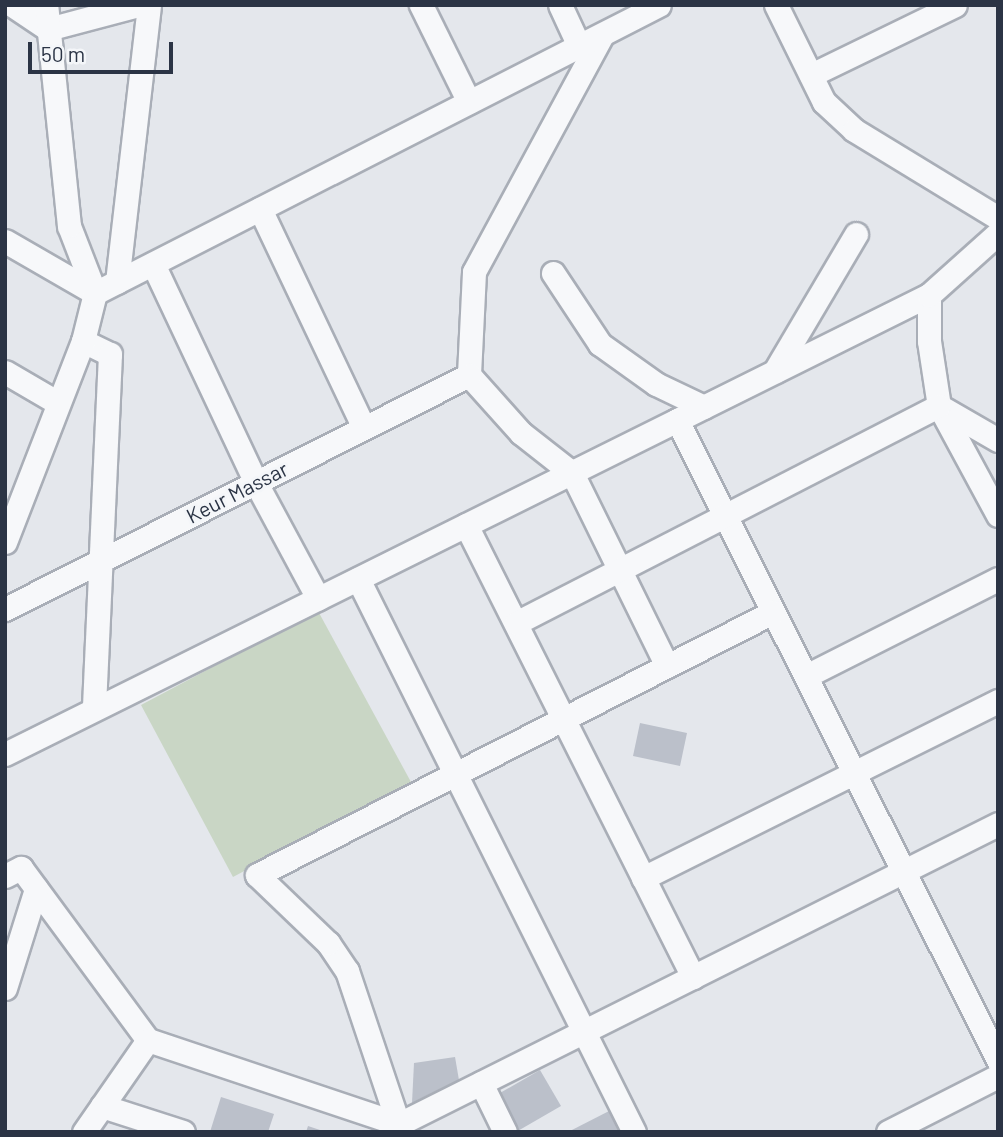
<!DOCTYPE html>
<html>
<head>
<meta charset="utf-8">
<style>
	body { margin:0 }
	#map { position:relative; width:1003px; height:1137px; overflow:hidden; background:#e4e7ec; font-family:Barlow,sans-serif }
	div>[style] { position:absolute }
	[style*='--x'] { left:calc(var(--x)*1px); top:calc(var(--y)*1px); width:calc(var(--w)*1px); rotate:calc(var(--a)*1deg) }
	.green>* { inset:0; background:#c9d6c5 }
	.building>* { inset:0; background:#bbc0ca }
	.roads { filter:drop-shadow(2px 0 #a9aeb7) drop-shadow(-2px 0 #a9aeb7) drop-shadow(0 2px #a9aeb7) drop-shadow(0 -2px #a9aeb7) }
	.minor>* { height:23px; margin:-11.5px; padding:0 11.5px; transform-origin:11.5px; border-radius:11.5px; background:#f7f8fa }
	span { translate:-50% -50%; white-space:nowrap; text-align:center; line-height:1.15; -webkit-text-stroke:6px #f4f6f9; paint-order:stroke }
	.street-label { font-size:21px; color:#2b3445 }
	.frame { position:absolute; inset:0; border:7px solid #2b3445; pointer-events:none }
	.scale { position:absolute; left:28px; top:42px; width:145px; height:32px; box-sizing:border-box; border:4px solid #2b3445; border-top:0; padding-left:9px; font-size:21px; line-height:24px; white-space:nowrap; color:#2b3445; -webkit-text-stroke:5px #f4f6f9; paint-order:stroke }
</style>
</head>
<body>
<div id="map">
	<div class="green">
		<div style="clip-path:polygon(318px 611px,411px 782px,233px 877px,141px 705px)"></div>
	</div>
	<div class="building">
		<div style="clip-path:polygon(640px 723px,687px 733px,680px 766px,633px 756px)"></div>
		<div style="clip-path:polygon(455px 1057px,460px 1086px,412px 1103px,414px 1063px)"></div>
		<div style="clip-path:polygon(540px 1070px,561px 1106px,516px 1132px,493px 1097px)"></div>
		<div style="clip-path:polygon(221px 1097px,274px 1114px,268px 1132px,210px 1132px)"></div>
		<div style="clip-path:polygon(613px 1109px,625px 1132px,568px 1132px)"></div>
		<div style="clip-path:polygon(308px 1126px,323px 1131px,323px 1132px,306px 1132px)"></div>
	</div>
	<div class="roads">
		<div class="minor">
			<div style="--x:12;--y:5;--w:43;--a:33.7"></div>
			<div style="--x:48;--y:29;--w:93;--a:-14.9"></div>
			<div style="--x:421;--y:5;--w:108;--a:63.7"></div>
			<div style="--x:560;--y:5;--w:45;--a:65.1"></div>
			<div style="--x:776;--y:5;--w:108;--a:63.7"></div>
			<div style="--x:824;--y:102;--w:41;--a:43"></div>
			<div style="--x:854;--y:130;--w:169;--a:31.4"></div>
			<div style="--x:602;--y:35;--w:269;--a:118.4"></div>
			<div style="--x:474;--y:272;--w:103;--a:92.8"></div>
			<div style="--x:469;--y:375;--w:78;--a:48.1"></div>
			<div style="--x:521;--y:433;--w:65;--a:38.1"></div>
			<div style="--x:572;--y:473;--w:215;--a:63.8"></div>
			<div style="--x:811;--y:75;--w:160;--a:-25.9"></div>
			<div style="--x:260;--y:209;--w:242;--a:64.6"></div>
			<div style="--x:5;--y:241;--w:104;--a:30"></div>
			<div style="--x:153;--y:264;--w:242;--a:64.8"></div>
			<div style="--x:256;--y:483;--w:131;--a:61.7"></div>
			<div style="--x:553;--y:273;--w:85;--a:56.5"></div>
			<div style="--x:600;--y:344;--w:69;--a:35.5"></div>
			<div style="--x:656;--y:384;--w:53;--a:25.6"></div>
			<div style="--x:117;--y:282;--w:279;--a:-83.4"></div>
			<div style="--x:95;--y:293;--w:633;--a:-27.05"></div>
			<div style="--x:929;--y:295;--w:46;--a:90"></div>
			<div style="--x:929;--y:341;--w:66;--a:81.3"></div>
			<div style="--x:939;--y:406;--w:124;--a:61.6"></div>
			<div style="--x:83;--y:341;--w:30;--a:26"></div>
			<div style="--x:110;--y:354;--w:355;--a:92.6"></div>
			<div style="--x:775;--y:371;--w:159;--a:-59.4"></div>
			<div style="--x:5;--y:372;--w:61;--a:30.3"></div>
			<div style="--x:939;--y:406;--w:68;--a:30"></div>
			<div style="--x:677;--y:420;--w:716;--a:63.36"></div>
			<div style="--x:466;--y:525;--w:506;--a:63.33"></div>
			<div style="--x:5;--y:542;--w:216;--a:-68.8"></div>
			<div style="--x:83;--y:341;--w:49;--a:-76"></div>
			<div style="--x:95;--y:293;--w:72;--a:-111.2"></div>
			<div style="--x:69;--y:226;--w:222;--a:-95.9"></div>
			<div style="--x:358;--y:579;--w:618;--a:63.48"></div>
			<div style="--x:5;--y:609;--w:520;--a:-26.76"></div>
			<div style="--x:516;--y:623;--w:475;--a:-27.2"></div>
			<div style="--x:806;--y:676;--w:215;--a:-26.8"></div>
			<div style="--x:5;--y:754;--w:1032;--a:-26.42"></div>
			<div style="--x:929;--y:295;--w:93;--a:-41.9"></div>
			<div style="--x:5;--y:876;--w:18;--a:-27"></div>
			<div style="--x:21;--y:868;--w:214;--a:53.6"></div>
			<div style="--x:148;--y:1040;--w:265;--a:18.5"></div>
			<div style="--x:399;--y:1124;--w:670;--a:-26.6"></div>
			<div style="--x:643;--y:878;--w:397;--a:-26.5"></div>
			<div style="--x:5;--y:988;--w:104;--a:-72.6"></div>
			<div style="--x:481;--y:1083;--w:55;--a:63.9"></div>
			<div style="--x:102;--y:1106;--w:85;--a:17.8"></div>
			<div style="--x:84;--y:1132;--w:112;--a:-55.2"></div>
			<div style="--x:401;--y:1132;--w:170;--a:-108.5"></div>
			<div style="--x:347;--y:971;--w:34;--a:-124"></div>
			<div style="--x:328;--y:943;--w:98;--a:-136.2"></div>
			<div style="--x:257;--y:875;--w:579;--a:-27.01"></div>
			<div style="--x:888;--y:1132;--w:123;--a:-27"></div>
		</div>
	</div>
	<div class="street-label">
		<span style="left:237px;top:492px;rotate:-27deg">Keur Massar</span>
	</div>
	<div class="frame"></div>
	<div class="scale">50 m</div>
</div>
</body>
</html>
